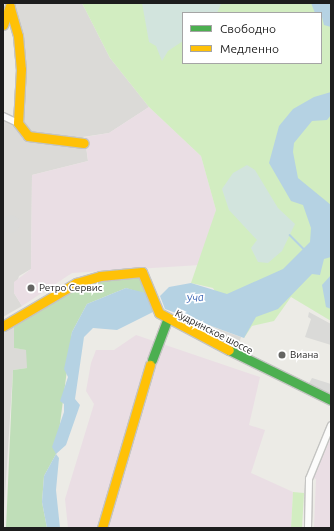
<!DOCTYPE html>
<html>
<head>
<meta charset="utf-8">
<style>
	body { margin:0 }
	#map { position:relative; width:334px; height:531px; overflow:hidden; background:#ecebe6; font-family:Ubuntu,sans-serif }
	div>[style] { position:absolute }
	[style*='--x'] { left:calc(var(--x)*1px); top:calc(var(--y)*1px); width:calc(var(--w)*1px); rotate:calc(var(--a)*1deg) }
	.residential>* { inset:0; background:#dbdad7 }
	.industrial>* { inset:0; background:#eadee4 }
	.grass>* { inset:0; background:#d2edc1 }
	.forest>* { inset:0; background:#bfdeb8 }
	.wetland>* { inset:0; background:#d2e4dd }
	.parking>* { inset:0; background:#dadad8 }
	.round { border-radius:50% }
	.water>* { inset:0; background:#b5d2e3 }
	.stream>* { height:1.5px; margin:-0.75px; padding:0 0.75px; transform-origin:0.75px; border-radius:0.75px; background:#b5d2e3 }
	.roads { filter:drop-shadow(1px 0 #c4c4c2) drop-shadow(-1px 0 #c4c4c2) drop-shadow(0 1px #c4c4c2) drop-shadow(0 -1px #c4c4c2) }
	.street>* { height:6px; margin:-3px; padding:0 3px; transform-origin:3px; border-radius:3px; background:#fcfcfb }
	.fast>* { height:9px; margin:-4.5px; padding:0 4.5px; transform-origin:4.5px; border-radius:4.5px; background:#4caf50 }
	.slow>* { height:9px; margin:-4.5px; padding:0 4.5px; transform-origin:4.5px; border-radius:4.5px; background:#ffc107 }
	.dots>* { width:11px; height:11px; translate:-50% -50%; box-sizing:border-box; border:2px solid #fff; border-radius:50% }
	span { translate:-50% -50%; white-space:nowrap; text-align:center; line-height:1.15; -webkit-text-stroke:3.5px #fff; paint-order:stroke }
	.poi-label { font-size:10px; color:#1d1d1d }
	.left { translate:0 -50%; text-align:left }
	.street-label { font-size:10px; color:#1d1d1d }
	.water-label { font-size:11px; color:#4068b6; font-style:italic }
	.frame { position:absolute; inset:0; border:4px solid #1d1d1d; pointer-events:none }
	.legend { position:absolute; left:182px; top:12px; width:140px; height:52px; box-sizing:border-box; background:#fff; border:1px solid #a5a5a5; margin:0; padding:5px 7px; list-style:none; font-size:12px; color:#1d1d1d }
	.legend li { display:flex; align-items:center; gap:8px; height:20px }
	.legend b { width:20px; border:1px solid #a5a5a5 }
</style>
</head>
<body>
<div id="map">
	<div class="residential">
		<div style="clip-path:polygon(12px 3px,82px 3px,110px 58px,149px 107px,109px 133px,76px 138px,32px 133px,21px 122px,25px 92px,21px 29px,13px 20px)"></div>
		<div style="clip-path:polygon(3px 118px,13px 122px,26px 138px,86px 147px,88px 161px,32px 175px,31px 269px,19px 276px,14px 293px,22px 306px,3px 317px)"></div>
		<div style="clip-path:polygon(14px 327px,14px 348px,27px 350px,27px 368px,13px 370px,3px 528px,3px 331px)"></div>
	</div>
	<div class="industrial">
		<div style="clip-path:polygon(149px 107px,201px 156px,216px 210px,200px 265px,72px 273px,22px 306px,14px 293px,14px 282px,31px 269px,32px 175px,88px 161px,85px 137px,109px 133px)"></div>
		<div style="clip-path:polygon(136px 335px,260px 377px,249px 425px,265px 430px,251px 473px,293px 492px,291px 528px,68px 528px,65px 499px,94px 404px,86px 391px,91px 363px,96px 350px,114px 350px)"></div>
		<div style="clip-path:polygon(331px 437px,331px 528px,314px 528px,316px 479px,313px 478px)"></div>
	</div>
	<div class="grass">
		<div style="clip-path:polygon(evenodd,82px 3px,331px 3px,331px 321px,291px 297px,274px 321px,252px 326px,244px 338px,213px 288px,191px 283px,216px 210px,201px 156px,149px 107px,110px 58px,82px 3px,183px 13px,321px 13px,321px 63px,183px 63px,183px 13px)"></div>
		<div style="clip-path:polygon(293px 492px,304px 493px,302px 528px,291px 528px)"></div>
	</div>
	<div class="forest">
		<div style="clip-path:polygon(132px 276px,141px 278px,151px 296px,126px 288px,87px 304px,72px 332px,56px 454px,44px 476px,42px 502px,47px 528px,6px 528px,13px 370px,27px 368px,26px 350px,14px 348px,14px 327px,79px 284px)"></div>
	</div>
	<div class="wetland">
		<div style="clip-path:polygon(142px 3px,220px 3px,221px 4px,217px 13px,183px 13px,183px 41px,168px 51px,162px 61px,156px 46px,149px 42px)"></div>
		<div style="clip-path:polygon(247px 165px,255px 170px,278px 208px,295px 224px,282px 251px,268px 263px,258px 262px,251px 248px,257px 240px,229px 210px,222px 189px,233px 173px)"></div>
	</div>
	<div class="parking">
		<div class="round" style="left:2px;top:215px;width:18px;height:18px"></div>
		<div style="clip-path:polygon(309px 312px,331px 324px,331px 345px,305px 337px,311px 319px,308px 317px)"></div>
		<div style="clip-path:polygon(177px 314px,241px 337px,238px 347px,175px 318px)"></div>
		<div style="clip-path:polygon(312px 378px,331px 384px,331px 397px,308px 385px)"></div>
	</div>
	<div class="water">
		<div style="clip-path:polygon(311px 3px,331px 3px,331px 27px,324px 25px,321px 13px,315px 13px)"></div>
		<div style="clip-path:polygon(331px 92px,331px 115px,327px 120px,312px 121px,294px 143px,293px 152px,298px 178px,331px 205px,331px 257px,324px 259px,320px 275px,312px 274px,278px 309px,256px 317px,244px 338px,165px 309px,160px 296px,169px 287px,191px 283px,227px 294px,283px 269px,310px 242px,311px 228px,303px 205px,291px 201px,269px 163px,279px 126px,293px 109px,314px 97px)"></div>
		<div style="clip-path:polygon(331px 275px,331px 309px,326px 307px,322px 285px)"></div>
		<div style="clip-path:polygon(126px 288px,146px 293px,155px 311px,117px 330px,93px 328px,84px 337px,75px 399px,80px 405px,66px 445px,56px 454px,59px 458px,56px 490px,60px 528px,47px 528px,42px 502px,44px 476px,56px 454px,52px 447px,64px 412px,64px 404px,60px 401px,68px 377px,64px 369px,72px 332px,87px 304px)"></div>
	</div>
	<div class="stream">
		<div style="--x:290;--y:235;--w:20;--a:45"></div>
	</div>
	<div class="roads">
		<div class="street">
			<div style="--x:3;--y:116;--w:17;--a:25"></div>
			<div style="--x:308;--y:528;--w:49;--a:-88.8"></div>
			<div style="--x:309;--y:479;--w:58;--a:-67.8"></div>
		</div>
		<div class="fast">
			<div style="--x:229;--y:350;--w:114;--a:26.1"></div>
			<div style="--x:152;--y:360;--w:43;--a:-69.4"></div>
		</div>
		<div class="slow">
			<div style="--x:10;--y:8;--w:29;--a:74"></div>
			<div style="--x:18;--y:36;--w:33;--a:85"></div>
			<div style="--x:21;--y:69;--w:54;--a:93.2"></div>
			<div style="--x:18;--y:123;--w:16;--a:52"></div>
			<div style="--x:28;--y:136;--w:56;--a:7.1"></div>
			<div style="--x:3;--y:25;--w:20;--a:-70"></div>
			<div style="--x:3;--y:326;--w:85;--a:-30.5"></div>
			<div style="--x:76;--y:283;--w:25;--a:-16"></div>
			<div style="--x:100;--y:276;--w:42;--a:-5.4"></div>
			<div style="--x:142;--y:272;--w:44;--a:67.5"></div>
			<div style="--x:159;--y:313;--w:79;--a:27.9"></div>
			<div style="--x:102;--y:528;--w:170;--a:-73.6"></div>
		</div>
	</div>
	<div class="dots">
		<div style="left:31px;top:288px;background:#656563"></div>
		<div style="left:282px;top:355px;background:#656563"></div>
	</div>
	<div class="poi-label">
		<span class="left" style="left:39px;top:288px">Ретро Сервис</span>
		<span class="left" style="left:290px;top:355px">Виана</span>
	</div>
	<div class="street-label">
		<span style="left:214px;top:332px;rotate:27deg">Кудринское шоссе</span>
	</div>
	<div class="water-label">
		<span style="left:195px;top:298px;rotate:-7deg">Уча</span>
	</div>
	<div class="frame"></div>
	<ul class="legend">
	<li><b style="height:5px;background:#4caf50"></b>Свободно</li>
	<li><b style="height:5px;background:#ffc107"></b>Медленно</li>
	</ul>
</div>
</body>
</html>
